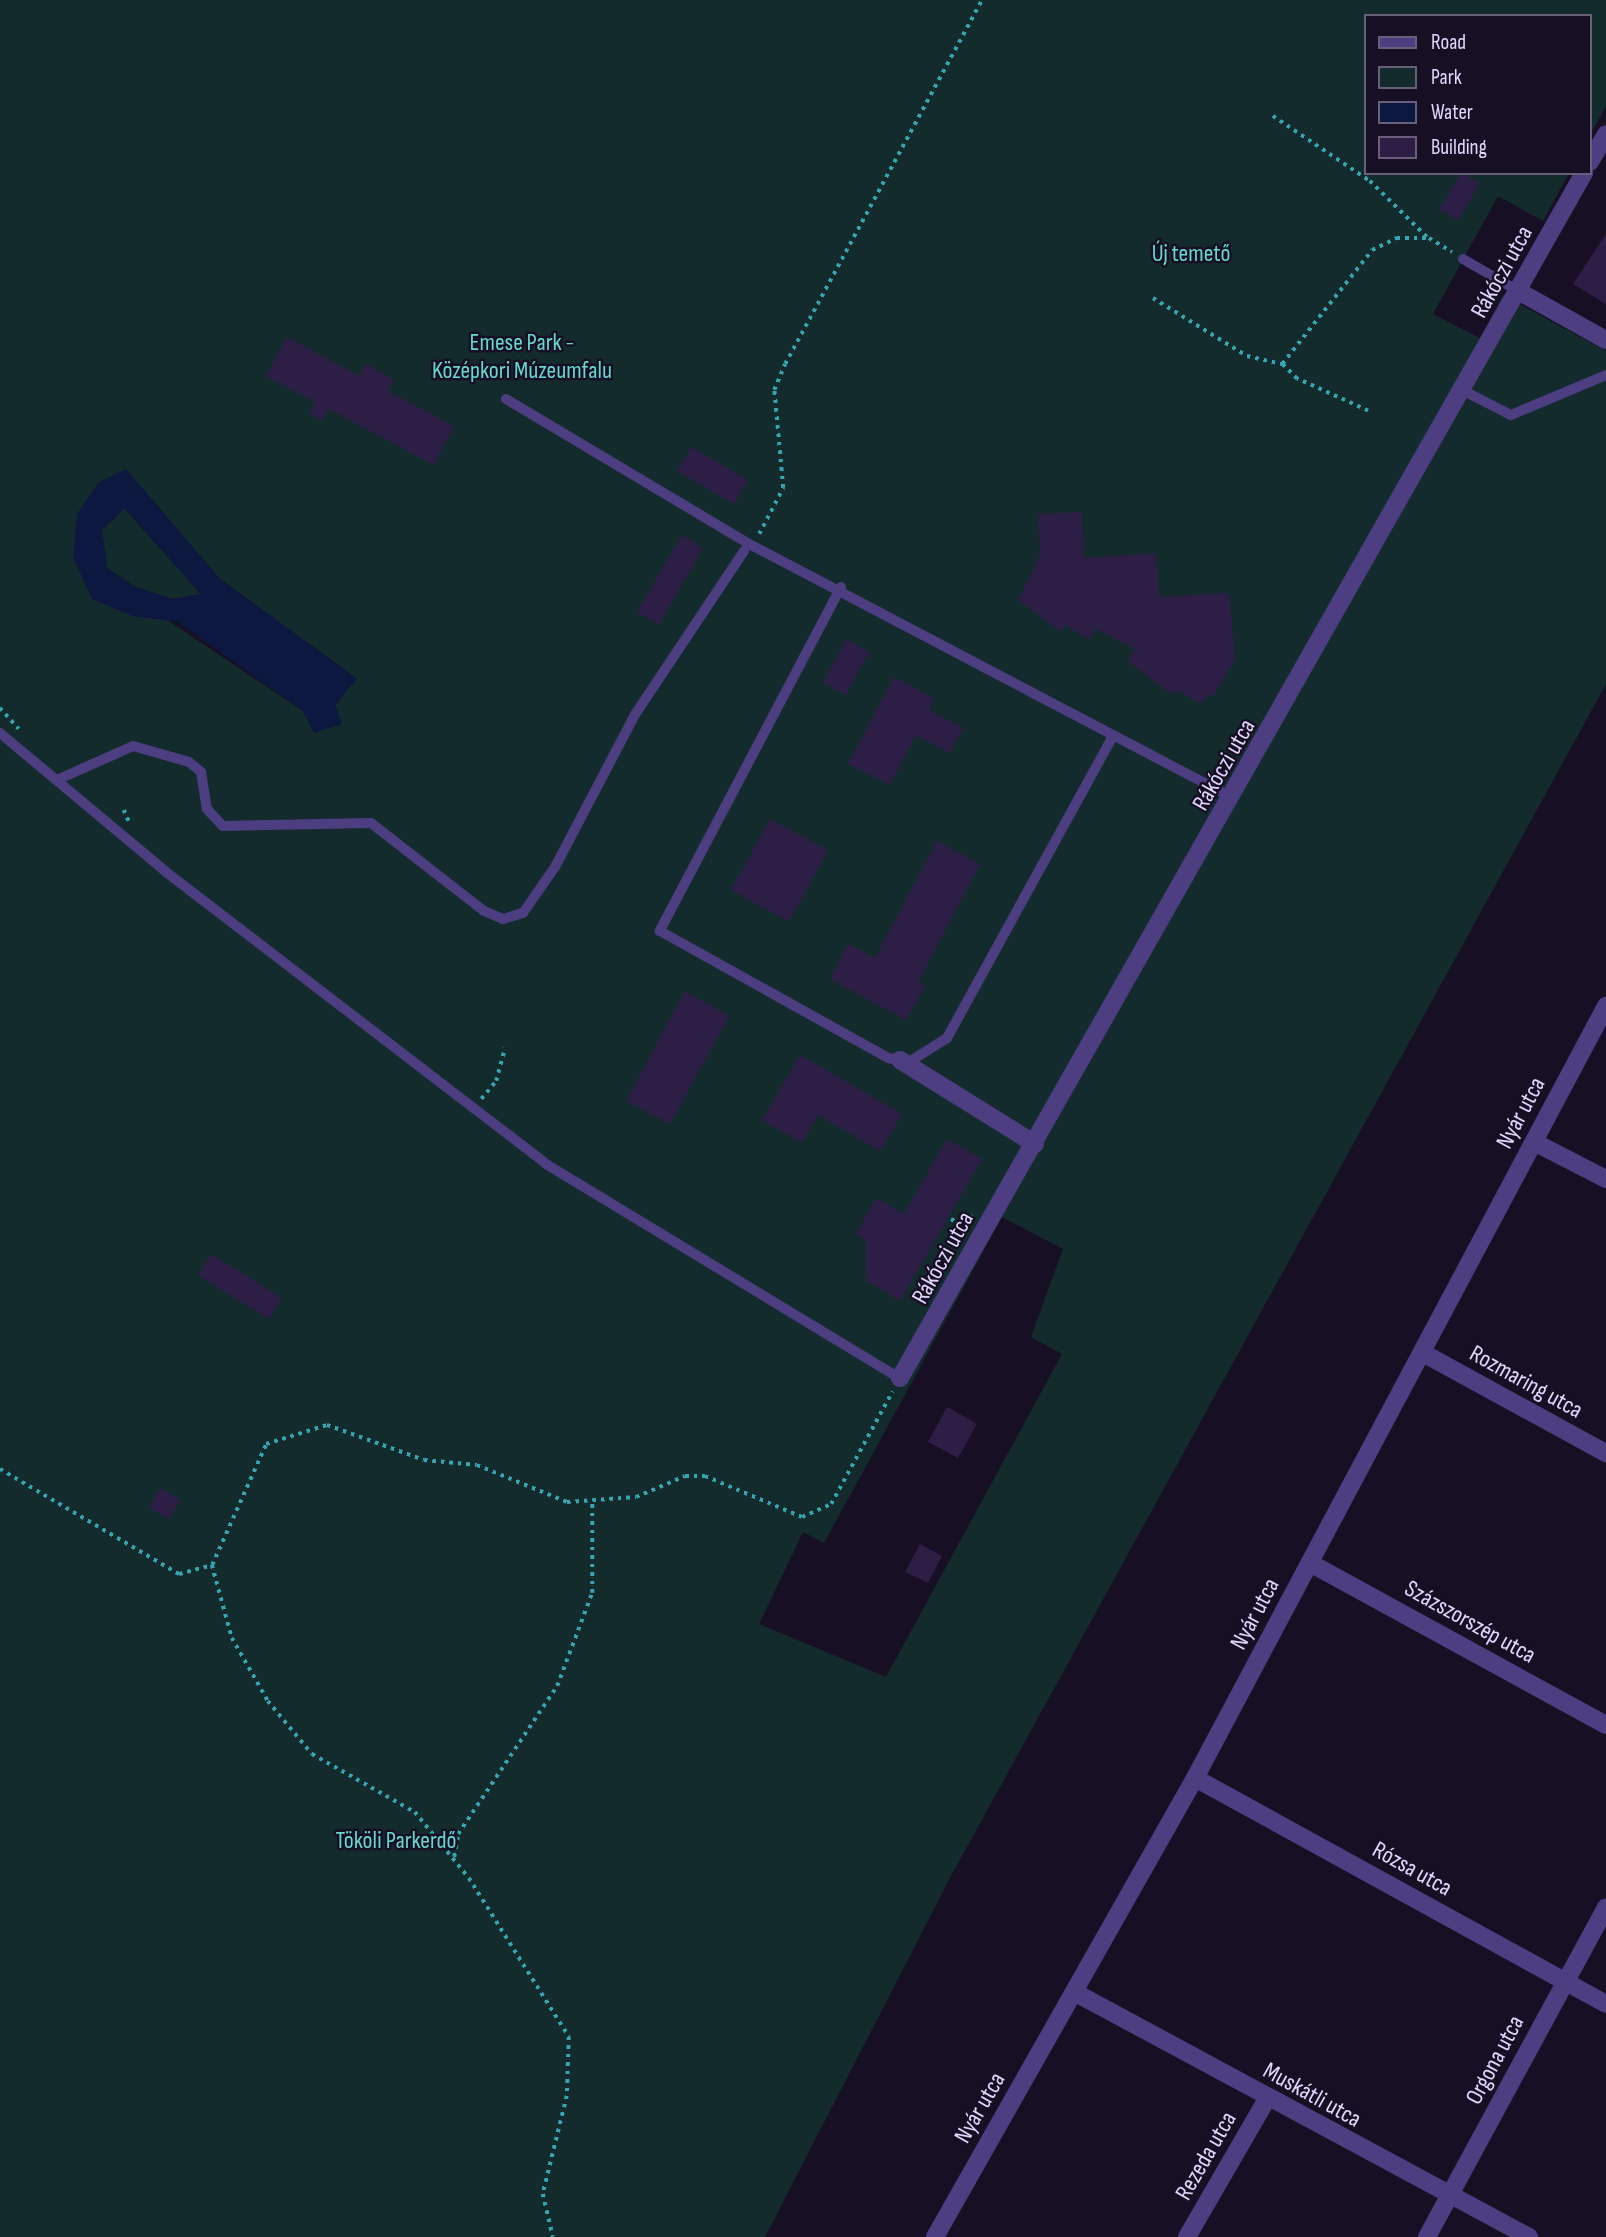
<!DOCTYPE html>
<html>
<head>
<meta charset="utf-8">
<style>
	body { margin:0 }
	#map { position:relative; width:1606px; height:2237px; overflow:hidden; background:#171025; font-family:"Sofia Sans Condensed",sans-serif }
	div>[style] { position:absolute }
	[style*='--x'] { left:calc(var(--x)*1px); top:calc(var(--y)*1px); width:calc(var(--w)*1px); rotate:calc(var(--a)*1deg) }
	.green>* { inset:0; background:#142b2e }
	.water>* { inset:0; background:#0d1841 }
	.building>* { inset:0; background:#2c1e45 }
	.path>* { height:3.5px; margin-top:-1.75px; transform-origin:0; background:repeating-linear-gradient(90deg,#37a4b0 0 3.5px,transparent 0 8.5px) }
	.service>* { height:10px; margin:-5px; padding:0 5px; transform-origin:5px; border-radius:5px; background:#4c3e81 }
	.minor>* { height:18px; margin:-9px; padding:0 9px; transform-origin:9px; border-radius:9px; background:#4c3e81 }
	span { translate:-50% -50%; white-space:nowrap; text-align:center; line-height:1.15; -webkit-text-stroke:5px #171025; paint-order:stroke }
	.park-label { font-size:24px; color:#66d9cf }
	.street-label { font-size:24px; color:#e1d7fd }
	.legend { position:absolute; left:1364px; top:14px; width:228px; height:161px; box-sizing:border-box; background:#171025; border:2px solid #68607b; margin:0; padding:9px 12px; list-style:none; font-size:21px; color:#e1d7fd }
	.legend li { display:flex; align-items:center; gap:14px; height:35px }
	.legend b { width:35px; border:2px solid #68607b }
</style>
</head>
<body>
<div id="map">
	<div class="green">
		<div style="clip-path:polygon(evenodd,0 0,1606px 0,1606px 106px,1590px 135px,1590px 16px,1366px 16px,1366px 173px,1569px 173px,1543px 221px,1498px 196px,1433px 314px,1480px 338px,1503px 295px,1606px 351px,1606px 684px,951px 1876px,765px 2237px,0 2237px,0 0,126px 469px,220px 579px,356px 678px,314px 733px,303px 711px,73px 557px,126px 469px,0 0,1002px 1217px,1063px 1249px,1031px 1337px,1062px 1354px,886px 1677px,759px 1624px,803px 1532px,824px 1543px,1002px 1217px)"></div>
		<div style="clip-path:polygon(124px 508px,201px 594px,173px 599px,135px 587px,107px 568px,102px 530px)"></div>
	</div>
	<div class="water">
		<div style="clip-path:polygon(evenodd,126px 469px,220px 579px,357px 679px,335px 704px,342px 724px,314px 733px,303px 711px,178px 622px,132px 616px,92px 599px,73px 557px,77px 514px,98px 483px,126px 469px,125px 508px,200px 593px,200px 594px,173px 599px,135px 587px,107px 568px,102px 530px,125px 508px)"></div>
	</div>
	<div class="building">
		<div style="clip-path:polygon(1461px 173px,1480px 183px,1458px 220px,1439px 209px)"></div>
		<div style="clip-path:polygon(1606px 234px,1606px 304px,1573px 284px)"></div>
		<div style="clip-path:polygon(287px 337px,359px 376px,366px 364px,394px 380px,388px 391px,454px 426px,434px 465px,329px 409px,322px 421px,309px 413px,315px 402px,266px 376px)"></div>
		<div style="clip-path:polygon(691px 447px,748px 480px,734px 504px,677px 471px)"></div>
		<div style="clip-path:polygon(1082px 512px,1084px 558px,1156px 553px,1159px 597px,1229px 593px,1235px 659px,1213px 697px,1208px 694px,1201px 704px,1177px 690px,1173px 695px,1128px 661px,1135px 649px,1096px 629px,1089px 640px,1065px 625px,1061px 632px,1018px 600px,1040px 555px,1038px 514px)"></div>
		<div style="clip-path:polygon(682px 535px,703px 548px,659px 625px,637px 612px)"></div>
		<div style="clip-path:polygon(846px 639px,869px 652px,846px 695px,823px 683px)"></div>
		<div style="clip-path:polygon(894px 677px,935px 699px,929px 710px,963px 728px,950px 753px,916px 735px,890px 785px,848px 764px)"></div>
		<div style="clip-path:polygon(770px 819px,828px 850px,789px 922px,731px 890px)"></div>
		<div style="clip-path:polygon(937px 841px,980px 864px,918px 982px,925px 985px,906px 1020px,830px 979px,848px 944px,875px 958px)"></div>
		<div style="clip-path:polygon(685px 991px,729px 1016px,670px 1124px,626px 1101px)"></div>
		<div style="clip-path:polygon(800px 1055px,902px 1114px,880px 1151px,818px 1115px,802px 1143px,762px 1120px)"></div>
		<div style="clip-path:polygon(947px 1139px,982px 1159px,900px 1301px,867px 1281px,866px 1240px,856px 1234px,876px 1198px,904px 1214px)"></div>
		<div style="clip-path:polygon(211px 1254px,282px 1298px,269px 1319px,198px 1275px)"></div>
		<div style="clip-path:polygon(947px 1407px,977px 1424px,958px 1458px,928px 1442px)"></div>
		<div style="clip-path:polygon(160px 1488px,180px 1500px,169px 1519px,149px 1508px)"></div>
		<div style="clip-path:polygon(920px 1544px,942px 1556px,928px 1583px,905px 1572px)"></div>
	</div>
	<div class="path">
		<div style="--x:1273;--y:116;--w:117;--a:33.8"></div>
		<div style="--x:1370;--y:181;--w:80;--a:44.5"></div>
		<div style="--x:1153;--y:298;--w:110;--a:31.7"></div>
		<div style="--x:1247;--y:356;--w:36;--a:13"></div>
		<div style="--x:1368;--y:411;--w:78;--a:-155.7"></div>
		<div style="--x:1297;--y:379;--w:21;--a:-135"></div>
		<div style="--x:1282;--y:364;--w:145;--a:-51.7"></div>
		<div style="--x:1372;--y:250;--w:28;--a:-26"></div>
		<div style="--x:1397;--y:238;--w:32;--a:0"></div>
		<div style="--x:1429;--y:238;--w:27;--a:31"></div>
		<div style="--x:759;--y:534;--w:52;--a:-62.4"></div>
		<div style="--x:783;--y:488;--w:98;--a:-95.2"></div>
		<div style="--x:774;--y:390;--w:28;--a:-67"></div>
		<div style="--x:785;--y:364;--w:414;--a:-61.6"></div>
		<div style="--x:0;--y:708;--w:28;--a:48"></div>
		<div style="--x:124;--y:810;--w:13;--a:67"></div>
		<div style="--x:481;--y:1099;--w:23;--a:-50"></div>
		<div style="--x:496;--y:1081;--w:34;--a:-75"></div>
		<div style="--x:951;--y:1219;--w:13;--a:29"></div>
		<div style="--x:960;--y:1240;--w:6;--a:-149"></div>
		<div style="--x:955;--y:1237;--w:28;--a:-51"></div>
		<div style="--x:0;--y:1469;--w:208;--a:30.4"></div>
		<div style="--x:179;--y:1574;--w:34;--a:-15"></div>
		<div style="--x:212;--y:1565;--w:133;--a:-65.9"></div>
		<div style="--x:266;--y:1444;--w:64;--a:-17.3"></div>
		<div style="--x:327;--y:1425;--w:103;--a:19.8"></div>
		<div style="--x:424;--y:1460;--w:53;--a:5.4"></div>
		<div style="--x:477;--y:1465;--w:97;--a:22.3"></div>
		<div style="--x:567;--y:1502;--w:69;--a:-4.1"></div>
		<div style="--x:636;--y:1497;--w:53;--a:-23.2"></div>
		<div style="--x:685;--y:1476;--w:20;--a:0"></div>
		<div style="--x:705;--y:1476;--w:105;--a:22.9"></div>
		<div style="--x:802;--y:1517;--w:32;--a:-24"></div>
		<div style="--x:831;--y:1504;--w:128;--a:-61.4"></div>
		<div style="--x:212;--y:1565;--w:76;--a:74.7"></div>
		<div style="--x:232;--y:1638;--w:73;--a:60.3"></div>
		<div style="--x:268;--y:1701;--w:69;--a:50.3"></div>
		<div style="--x:312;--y:1754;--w:118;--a:29.4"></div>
		<div style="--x:415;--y:1812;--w:85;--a:50.7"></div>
		<div style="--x:469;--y:1878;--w:188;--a:57.8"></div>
		<div style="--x:569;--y:2037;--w:59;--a:91.9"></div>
		<div style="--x:567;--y:2096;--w:101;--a:103.8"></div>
		<div style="--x:543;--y:2194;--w:44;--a:76.9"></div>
		<div style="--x:454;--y:1857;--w:23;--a:-80"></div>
		<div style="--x:458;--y:1834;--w:178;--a:-56.2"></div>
		<div style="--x:557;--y:1686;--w:99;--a:-69.4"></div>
		<div style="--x:592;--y:1593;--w:89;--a:-90"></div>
	</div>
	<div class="service">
		<div style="--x:1463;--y:259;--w:66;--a:30.1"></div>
		<div style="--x:1464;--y:391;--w:53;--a:27.1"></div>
		<div style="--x:1511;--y:415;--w:103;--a:-22.8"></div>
		<div style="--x:506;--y:399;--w:287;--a:30.8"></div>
		<div style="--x:753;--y:546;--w:542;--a:27.7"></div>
		<div style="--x:841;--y:587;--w:389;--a:117.8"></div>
		<div style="--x:660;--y:931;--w:261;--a:29.1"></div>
		<div style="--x:888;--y:1058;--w:21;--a:11"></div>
		<div style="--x:909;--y:1062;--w:45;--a:-32.3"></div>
		<div style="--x:947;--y:1038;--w:345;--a:-61.2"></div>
		<div style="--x:0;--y:733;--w:217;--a:39.9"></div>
		<div style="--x:166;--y:872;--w:479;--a:37.5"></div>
		<div style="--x:546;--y:1164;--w:414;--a:31.2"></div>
		<div style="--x:59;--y:779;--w:81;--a:-24"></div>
		<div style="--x:133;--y:746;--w:58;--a:15.9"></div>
		<div style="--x:189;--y:762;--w:16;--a:40"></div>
		<div style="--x:201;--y:772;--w:37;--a:81"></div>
		<div style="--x:207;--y:809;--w:23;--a:47"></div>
		<div style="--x:223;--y:826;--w:148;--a:-1.2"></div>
		<div style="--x:371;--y:823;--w:143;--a:37.9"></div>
		<div style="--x:484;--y:911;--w:21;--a:23"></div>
		<div style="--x:503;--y:919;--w:21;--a:-17"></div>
		<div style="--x:523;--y:913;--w:56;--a:-55.2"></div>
		<div style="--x:555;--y:867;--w:174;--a:-62.3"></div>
		<div style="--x:636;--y:713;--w:195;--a:-56.3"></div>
	</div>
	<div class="minor">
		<div style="--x:1590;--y:162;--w:32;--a:-60"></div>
		<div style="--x:1520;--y:292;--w:98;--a:29.2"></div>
		<div style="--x:900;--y:1060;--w:159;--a:31.9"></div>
		<div style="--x:1534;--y:1142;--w:81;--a:27.2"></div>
		<div style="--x:1423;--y:1353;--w:209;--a:28.7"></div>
		<div style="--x:900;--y:1378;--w:1386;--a:-60.42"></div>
		<div style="--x:1310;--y:1563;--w:337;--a:28.7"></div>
		<div style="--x:1195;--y:1778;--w:469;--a:28.8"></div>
		<div style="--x:1074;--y:1992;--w:517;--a:28.3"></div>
		<div style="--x:935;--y:2237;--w:528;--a:-60.47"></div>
		<div style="--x:1195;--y:1778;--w:875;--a:-61.97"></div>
		<div style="--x:1187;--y:2237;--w:160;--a:-59.9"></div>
		<div style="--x:1427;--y:2237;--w:375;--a:-61.5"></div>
	</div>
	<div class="park-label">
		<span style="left:1191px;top:254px">Új temető</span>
		<span style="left:522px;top:357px">Emese Park -<br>Középkori Múzeumfalu</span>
		<span style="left:396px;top:1841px">Tököli Parkerdő</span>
	</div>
	<div class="street-label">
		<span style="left:1502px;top:272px;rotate:-61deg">Rákóczi utca</span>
		<span style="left:1224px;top:765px;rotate:-60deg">Rákóczi utca</span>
		<span style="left:1521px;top:1113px;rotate:-62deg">Nyár utca</span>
		<span style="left:943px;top:1258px;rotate:-61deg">Rákóczi utca</span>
		<span style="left:1526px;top:1382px;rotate:29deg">Rozmaring utca</span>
		<span style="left:1255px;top:1614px;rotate:-62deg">Nyár utca</span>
		<span style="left:1470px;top:1622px;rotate:29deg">Százszorszép utca</span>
		<span style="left:1412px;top:1869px;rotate:29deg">Rózsa utca</span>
		<span style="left:1495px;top:2060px;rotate:-62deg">Orgona utca</span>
		<span style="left:1312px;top:2095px;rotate:29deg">Muskátli utca</span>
		<span style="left:980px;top:2108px;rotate:-60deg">Nyár utca</span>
		<span style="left:1206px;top:2156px;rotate:-60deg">Rezeda utca</span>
	</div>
	<ul class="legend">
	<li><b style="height:9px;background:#4c3e81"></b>Road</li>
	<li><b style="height:19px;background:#142b2e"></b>Park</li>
	<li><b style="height:19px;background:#0d1841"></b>Water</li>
	<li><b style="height:19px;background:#2c1e45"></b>Building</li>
	</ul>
</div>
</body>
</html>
